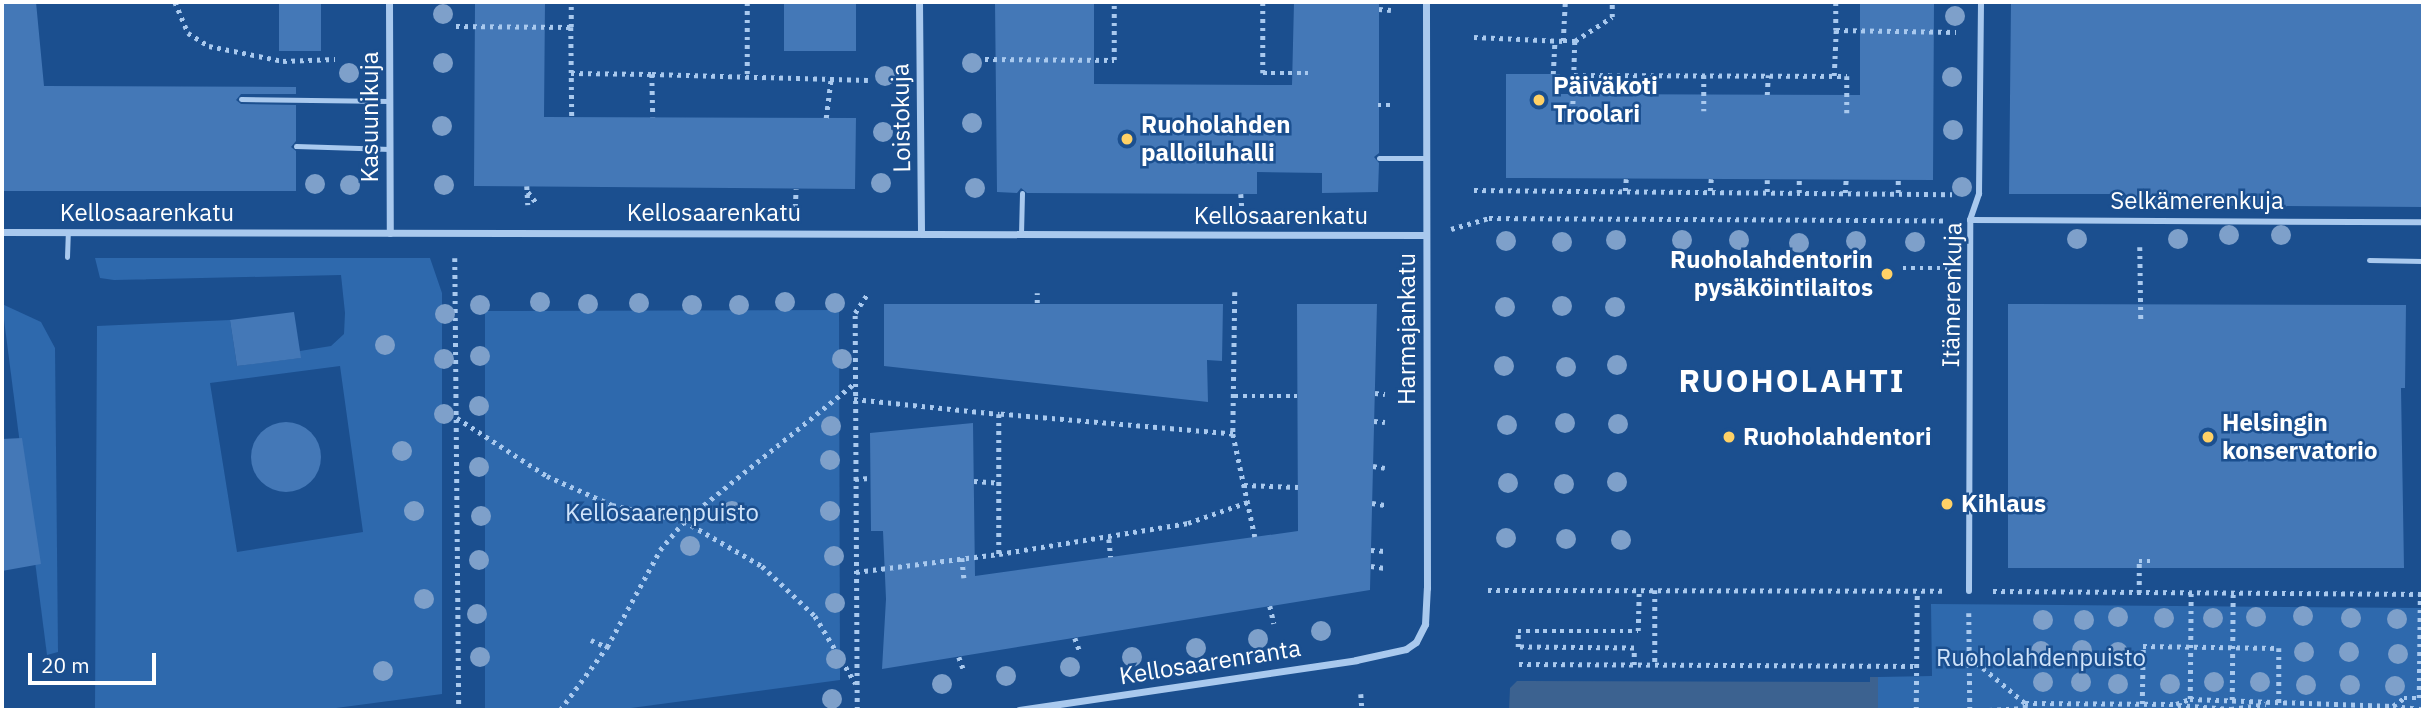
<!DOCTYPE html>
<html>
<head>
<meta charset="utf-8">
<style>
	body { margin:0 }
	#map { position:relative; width:2425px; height:712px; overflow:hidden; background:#1b4f8f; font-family:"IBM Plex Sans",sans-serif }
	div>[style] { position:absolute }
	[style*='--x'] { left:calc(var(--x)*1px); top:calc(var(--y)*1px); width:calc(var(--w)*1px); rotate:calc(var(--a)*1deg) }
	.green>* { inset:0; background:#2e69ad }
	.water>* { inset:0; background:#3c6290 }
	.building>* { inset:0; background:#4478b7 }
	.round { border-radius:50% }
	.path>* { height:4.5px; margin-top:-2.25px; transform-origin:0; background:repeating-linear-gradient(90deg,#a9c9ee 0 3.5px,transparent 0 8.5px) }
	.service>* { height:5px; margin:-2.5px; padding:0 2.5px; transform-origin:2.5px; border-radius:2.5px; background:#a9c9ee }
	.pedestrian>* { height:6px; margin:-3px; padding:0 3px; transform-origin:3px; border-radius:3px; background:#a9c9ee }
	.minor>* { height:7px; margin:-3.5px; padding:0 3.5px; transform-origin:3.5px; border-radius:3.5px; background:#a9c9ee }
	.trees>* { width:20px; height:20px; margin:-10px; border-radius:50%; background:#7ea0ca }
	.dots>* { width:19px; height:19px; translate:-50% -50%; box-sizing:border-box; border:4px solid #1b4f8f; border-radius:50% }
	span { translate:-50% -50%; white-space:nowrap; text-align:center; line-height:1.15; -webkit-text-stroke:5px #1b4f8f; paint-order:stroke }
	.poi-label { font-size:24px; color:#fff; font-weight:700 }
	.left { translate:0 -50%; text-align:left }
	.right { translate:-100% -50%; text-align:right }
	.street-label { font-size:24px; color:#fff }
	.park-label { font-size:24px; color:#cfe3fa }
	.district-label { font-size:32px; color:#fff; font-weight:700; letter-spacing:2px }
	.frame { position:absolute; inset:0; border:4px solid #fff; pointer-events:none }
	.scale { position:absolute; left:28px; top:653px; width:128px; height:32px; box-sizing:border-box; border:4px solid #fff; border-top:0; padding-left:9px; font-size:21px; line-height:24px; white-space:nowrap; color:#fff; -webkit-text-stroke:5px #1b4f8f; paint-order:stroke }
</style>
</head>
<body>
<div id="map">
	<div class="green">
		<div style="clip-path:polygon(evenodd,95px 258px,430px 258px,442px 293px,442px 694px,321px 710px,95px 710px,97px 326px,230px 320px,237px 366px,300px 358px,300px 351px,331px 346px,344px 334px,345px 313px,341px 275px,114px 280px,100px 278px,95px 258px,340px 366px,363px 532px,237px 552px,210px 383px,340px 366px)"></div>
		<div style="clip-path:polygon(2px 304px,41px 322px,55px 348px,58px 652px,47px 655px)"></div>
		<div style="clip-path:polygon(839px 310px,840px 680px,616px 710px,485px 710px,485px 311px)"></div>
		<div style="clip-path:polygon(1931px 604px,2423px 608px,2423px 710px,1878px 710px,1878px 677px,1932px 676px)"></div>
	</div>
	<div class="water">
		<div style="clip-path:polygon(1870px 677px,1878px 677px,1878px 710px,1509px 710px,1510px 688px,1517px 681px,1870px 682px)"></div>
	</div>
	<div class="building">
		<div style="clip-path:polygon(2px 2px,36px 2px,44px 86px,296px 87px,296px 94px,241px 94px,236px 100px,241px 104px,296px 105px,296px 141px,291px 147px,296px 151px,296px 191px,2px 191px)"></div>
		<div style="clip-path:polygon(279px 2px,321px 2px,321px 51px,279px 51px)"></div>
		<div style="clip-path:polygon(475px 2px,545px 2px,544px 117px,856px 118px,855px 189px,474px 186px)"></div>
		<div style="clip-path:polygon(784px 2px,856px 2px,856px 51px,784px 51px)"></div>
		<div style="clip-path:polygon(995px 2px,1094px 2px,1094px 84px,1292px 85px,1294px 2px,1379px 2px,1379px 153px,1374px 157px,1379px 163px,1378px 192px,1322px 193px,1322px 173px,1257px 172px,1257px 194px,1027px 193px,1021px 188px,1017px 193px,997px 192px)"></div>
		<div style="clip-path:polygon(1860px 2px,1934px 2px,1933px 180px,1506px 178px,1506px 74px,1560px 74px,1560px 94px,1860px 95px)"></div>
		<div style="clip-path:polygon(2011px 2px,2423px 2px,2423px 207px,2112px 205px,2112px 194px,2009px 194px)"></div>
		<div style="clip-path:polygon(884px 304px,1223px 304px,1222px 361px,1207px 360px,1208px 402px,884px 366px)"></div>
		<div style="clip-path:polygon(1297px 304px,1377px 304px,1370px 590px,882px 669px,886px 599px,883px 531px,871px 531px,870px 433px,973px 423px,975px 576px,1298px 531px)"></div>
		<div style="clip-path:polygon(2008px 304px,2406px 305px,2405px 388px,2401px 388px,2404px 568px,2008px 568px)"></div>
		<div style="clip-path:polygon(294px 312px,301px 358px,237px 366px,230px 320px)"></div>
		<div class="round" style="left:251px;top:422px;width:70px;height:70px"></div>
		<div style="clip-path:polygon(22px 438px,41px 564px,2px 571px,2px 439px)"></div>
	</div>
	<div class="path">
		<div style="--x:175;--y:2;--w:34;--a:67"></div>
		<div style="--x:188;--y:33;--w:25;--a:32"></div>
		<div style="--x:209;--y:46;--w:76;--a:11.5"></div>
		<div style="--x:283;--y:61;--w:52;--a:-2.2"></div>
		<div style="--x:1263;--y:2;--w:71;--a:90"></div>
		<div style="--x:1263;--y:73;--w:45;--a:0"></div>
		<div style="--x:1836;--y:2;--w:28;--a:90"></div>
		<div style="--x:1836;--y:30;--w:120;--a:1"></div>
		<div style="--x:1379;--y:9;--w:12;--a:5"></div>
		<div style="--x:456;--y:26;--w:115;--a:0.5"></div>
		<div style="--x:571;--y:27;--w:25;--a:-90"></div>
		<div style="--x:571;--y:27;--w:90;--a:89.4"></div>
		<div style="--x:1474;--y:37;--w:89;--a:2.6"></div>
		<div style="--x:1563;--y:41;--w:39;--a:-87"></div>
		<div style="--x:1563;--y:41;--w:12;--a:0"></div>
		<div style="--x:1575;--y:41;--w:68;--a:91.7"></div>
		<div style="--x:1575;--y:41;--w:44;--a:-33"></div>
		<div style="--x:1612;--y:17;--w:15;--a:-90"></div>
		<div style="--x:985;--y:59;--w:129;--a:0.4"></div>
		<div style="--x:1114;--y:60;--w:58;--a:-90"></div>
		<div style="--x:571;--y:73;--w:81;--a:0.7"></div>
		<div style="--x:652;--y:74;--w:43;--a:88.7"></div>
		<div style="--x:652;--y:74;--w:216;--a:1.6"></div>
		<div style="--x:747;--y:74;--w:72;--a:-90"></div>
		<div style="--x:1553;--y:74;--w:34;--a:-87"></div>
		<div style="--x:1574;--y:75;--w:273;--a:0.2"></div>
		<div style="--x:1847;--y:76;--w:37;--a:90"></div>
		<div style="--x:1704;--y:75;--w:36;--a:90"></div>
		<div style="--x:1834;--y:76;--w:46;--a:-87.5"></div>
		<div style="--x:1767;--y:95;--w:20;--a:-87"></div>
		<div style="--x:1378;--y:105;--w:15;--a:0"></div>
		<div style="--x:826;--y:118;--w:40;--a:-82.9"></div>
		<div style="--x:527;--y:186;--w:19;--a:87"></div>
		<div style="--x:1474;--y:190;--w:478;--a:0.5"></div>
		<div style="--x:1625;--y:191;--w:12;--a:-85"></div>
		<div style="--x:1710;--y:191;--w:12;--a:-85"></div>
		<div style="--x:528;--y:192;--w:16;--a:52"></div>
		<div style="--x:1767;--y:192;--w:12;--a:-90"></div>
		<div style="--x:1799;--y:193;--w:13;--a:-90"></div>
		<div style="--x:1845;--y:193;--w:13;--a:-86"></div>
		<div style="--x:1898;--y:193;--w:13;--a:-90"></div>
		<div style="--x:1241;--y:194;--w:16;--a:86"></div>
		<div style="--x:795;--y:207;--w:18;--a:-87"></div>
		<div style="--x:1451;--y:229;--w:40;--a:-16"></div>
		<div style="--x:1489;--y:218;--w:456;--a:0.3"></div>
		<div style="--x:2140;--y:247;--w:72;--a:89.2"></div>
		<div style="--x:455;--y:258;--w:452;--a:89.5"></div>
		<div style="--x:1903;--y:268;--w:44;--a:0"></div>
		<div style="--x:1235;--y:292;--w:142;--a:90.8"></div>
		<div style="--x:1233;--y:434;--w:235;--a:-175.1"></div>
		<div style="--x:999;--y:414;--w:140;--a:90"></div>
		<div style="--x:999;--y:554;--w:192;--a:-9.3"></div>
		<div style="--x:1188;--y:523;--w:64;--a:-19.3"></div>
		<div style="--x:1037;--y:303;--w:10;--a:-90"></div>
		<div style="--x:1375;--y:393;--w:10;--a:6"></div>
		<div style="--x:1235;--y:396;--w:62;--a:0"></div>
		<div style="--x:854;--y:399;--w:146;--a:5.9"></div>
		<div style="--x:457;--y:418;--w:107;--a:32.8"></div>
		<div style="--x:547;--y:476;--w:71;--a:24"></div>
		<div style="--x:612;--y:505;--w:74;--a:12.5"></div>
		<div style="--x:684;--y:521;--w:90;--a:30"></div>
		<div style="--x:762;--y:566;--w:73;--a:43.3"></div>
		<div style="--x:815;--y:616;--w:79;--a:58.9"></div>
		<div style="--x:1374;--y:421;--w:11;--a:5"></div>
		<div style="--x:1233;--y:434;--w:105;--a:77.9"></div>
		<div style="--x:1373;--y:466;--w:12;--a:9"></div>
		<div style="--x:855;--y:479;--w:15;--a:-4"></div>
		<div style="--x:974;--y:481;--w:26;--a:4"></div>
		<div style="--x:1244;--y:485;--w:54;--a:2.1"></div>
		<div style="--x:1372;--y:503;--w:13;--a:9"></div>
		<div style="--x:1109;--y:539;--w:18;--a:84"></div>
		<div style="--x:1371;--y:550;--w:14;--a:4"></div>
		<div style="--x:962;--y:558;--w:20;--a:84"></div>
		<div style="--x:1371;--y:566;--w:14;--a:8"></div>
		<div style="--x:856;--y:572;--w:144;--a:-7.2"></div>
		<div style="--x:1488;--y:590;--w:458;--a:0.1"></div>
		<div style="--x:1655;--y:590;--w:75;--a:90"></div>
		<div style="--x:1993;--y:591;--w:430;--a:0.4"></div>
		<div style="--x:2139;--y:593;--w:32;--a:-90"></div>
		<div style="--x:2139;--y:561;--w:11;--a:0"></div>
		<div style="--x:1270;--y:606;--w:18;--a:77"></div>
		<div style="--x:1969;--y:613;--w:97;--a:89.4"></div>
		<div style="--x:1075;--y:638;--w:15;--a:70"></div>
		<div style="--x:591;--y:640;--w:17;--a:24"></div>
		<div style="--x:959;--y:657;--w:12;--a:70"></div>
		<div style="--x:1970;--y:657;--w:72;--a:39.9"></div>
		<div style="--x:2025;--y:703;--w:151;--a:0.4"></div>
		<div style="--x:2176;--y:704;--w:15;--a:-20"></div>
		<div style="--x:2190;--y:699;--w:203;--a:2"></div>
		<div style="--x:2393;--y:706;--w:14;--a:-36"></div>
		<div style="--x:2404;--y:698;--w:15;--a:0"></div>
		<div style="--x:2419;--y:698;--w:104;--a:-89.4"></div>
		<div style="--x:1519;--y:664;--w:397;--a:0.3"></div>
		<div style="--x:1634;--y:665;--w:17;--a:-90"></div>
		<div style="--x:1634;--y:648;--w:116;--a:-179.5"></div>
		<div style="--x:1518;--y:647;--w:16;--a:-90"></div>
		<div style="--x:1518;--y:631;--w:120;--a:0"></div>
		<div style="--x:1638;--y:631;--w:40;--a:-88.6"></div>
		<div style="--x:1361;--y:694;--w:16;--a:86"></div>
		<div style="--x:2190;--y:699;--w:107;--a:-89.5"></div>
		<div style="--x:2232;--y:700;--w:107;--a:-89.5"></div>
		<div style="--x:2142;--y:704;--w:58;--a:-89"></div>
		<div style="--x:2143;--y:646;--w:136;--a:0.8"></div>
		<div style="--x:2279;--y:648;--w:56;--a:90"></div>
		<div style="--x:2178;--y:705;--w:53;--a:4.3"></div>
		<div style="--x:2231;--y:709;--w:35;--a:-8"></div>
		<div style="--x:2393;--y:706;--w:30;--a:6"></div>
		<div style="--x:560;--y:710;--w:79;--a:-53.3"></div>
		<div style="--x:607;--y:647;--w:111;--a:-61.3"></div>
		<div style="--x:660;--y:550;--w:38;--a:-50"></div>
		<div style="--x:684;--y:521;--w:218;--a:-38.9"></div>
		<div style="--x:857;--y:710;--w:397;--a:-90.3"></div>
		<div style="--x:855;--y:313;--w:24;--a:-57"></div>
		<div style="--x:1916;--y:710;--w:119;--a:-89.5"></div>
		<div style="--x:1989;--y:710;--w:36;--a:-3"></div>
		<div style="--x:2025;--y:708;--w:5;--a:-90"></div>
	</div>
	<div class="service">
		<div style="--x:241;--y:99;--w:148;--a:0.8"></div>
		<div style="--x:296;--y:146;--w:94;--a:1.8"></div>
		<div style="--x:1379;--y:158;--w:47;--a:0"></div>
		<div style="--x:1021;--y:234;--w:41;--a:-88.6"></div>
		<div style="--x:67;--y:257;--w:25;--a:-88"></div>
		<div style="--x:2369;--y:260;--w:54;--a:1.1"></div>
	</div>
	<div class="pedestrian">
		<div style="--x:1970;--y:220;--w:453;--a:0.3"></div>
		<div style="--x:1969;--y:591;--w:371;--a:-89.8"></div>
		<div style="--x:1970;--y:220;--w:28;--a:-71"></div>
		<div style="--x:1979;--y:194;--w:192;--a:-89.4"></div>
	</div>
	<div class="minor">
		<div style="--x:389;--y:2;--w:231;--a:89.8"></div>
		<div style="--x:919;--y:2;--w:231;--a:89.5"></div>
		<div style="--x:2;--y:232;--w:1424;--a:0.12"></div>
		<div style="--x:1019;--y:710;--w:341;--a:-8.4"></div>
		<div style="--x:1356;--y:660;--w:51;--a:-12.4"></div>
		<div style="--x:1406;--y:649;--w:12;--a:-35"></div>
		<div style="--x:1416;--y:642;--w:20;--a:-63"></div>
		<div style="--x:1425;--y:624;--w:36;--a:-87"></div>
		<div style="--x:1427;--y:588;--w:586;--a:-90.1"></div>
	</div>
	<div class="trees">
		<div style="left:443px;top:14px"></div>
		<div style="left:1955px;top:16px"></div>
		<div style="left:443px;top:63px"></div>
		<div style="left:972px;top:63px"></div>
		<div style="left:349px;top:73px"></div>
		<div style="left:885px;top:76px"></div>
		<div style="left:1952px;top:77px"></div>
		<div style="left:972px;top:123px"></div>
		<div style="left:442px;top:126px"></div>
		<div style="left:1953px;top:130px"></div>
		<div style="left:883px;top:132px"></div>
		<div style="left:881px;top:183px"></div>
		<div style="left:315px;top:184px"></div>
		<div style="left:350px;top:185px"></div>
		<div style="left:444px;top:185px"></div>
		<div style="left:1962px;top:187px"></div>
		<div style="left:975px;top:188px"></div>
		<div style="left:2229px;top:235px"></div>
		<div style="left:2281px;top:235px"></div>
		<div style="left:2077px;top:239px"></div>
		<div style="left:2178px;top:239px"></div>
		<div style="left:1616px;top:240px"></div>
		<div style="left:1682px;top:240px"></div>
		<div style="left:1739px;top:240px"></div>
		<div style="left:1506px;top:241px"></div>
		<div style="left:1856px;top:241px"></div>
		<div style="left:1562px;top:242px"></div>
		<div style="left:1915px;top:242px"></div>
		<div style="left:1799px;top:243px"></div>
		<div style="left:540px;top:302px"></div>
		<div style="left:785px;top:302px"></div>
		<div style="left:639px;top:303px"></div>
		<div style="left:835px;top:303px"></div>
		<div style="left:588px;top:304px"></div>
		<div style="left:480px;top:305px"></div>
		<div style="left:692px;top:305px"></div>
		<div style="left:739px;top:305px"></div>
		<div style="left:1562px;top:306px"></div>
		<div style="left:1505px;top:307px"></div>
		<div style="left:1615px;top:307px"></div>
		<div style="left:445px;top:314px"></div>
		<div style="left:385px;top:345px"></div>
		<div style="left:480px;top:356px"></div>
		<div style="left:444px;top:359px"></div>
		<div style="left:842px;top:359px"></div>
		<div style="left:1617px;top:365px"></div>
		<div style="left:1504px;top:366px"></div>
		<div style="left:1566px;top:367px"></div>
		<div style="left:479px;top:406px"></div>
		<div style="left:444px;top:414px"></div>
		<div style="left:1565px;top:423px"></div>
		<div style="left:1618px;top:424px"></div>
		<div style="left:1507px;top:425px"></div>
		<div style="left:831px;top:426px"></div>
		<div style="left:402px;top:451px"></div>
		<div style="left:830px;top:460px"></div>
		<div style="left:479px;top:467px"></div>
		<div style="left:1617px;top:482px"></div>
		<div style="left:1508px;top:483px"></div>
		<div style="left:1564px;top:484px"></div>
		<div style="left:414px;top:511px"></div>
		<div style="left:732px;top:511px"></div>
		<div style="left:830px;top:511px"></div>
		<div style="left:481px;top:516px"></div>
		<div style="left:1506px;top:538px"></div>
		<div style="left:1566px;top:539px"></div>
		<div style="left:1621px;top:540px"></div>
		<div style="left:690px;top:546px"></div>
		<div style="left:834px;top:556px"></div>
		<div style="left:479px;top:560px"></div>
		<div style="left:424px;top:599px"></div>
		<div style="left:835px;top:603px"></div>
		<div style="left:477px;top:614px"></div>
		<div style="left:2303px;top:616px"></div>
		<div style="left:2118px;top:617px"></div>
		<div style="left:2256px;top:617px"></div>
		<div style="left:2164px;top:618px"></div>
		<div style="left:2213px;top:618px"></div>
		<div style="left:2351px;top:618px"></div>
		<div style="left:2397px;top:619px"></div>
		<div style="left:2043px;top:620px"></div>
		<div style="left:2084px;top:620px"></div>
		<div style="left:1321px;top:631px"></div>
		<div style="left:1258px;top:639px"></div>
		<div style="left:1196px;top:648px"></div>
		<div style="left:2082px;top:650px"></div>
		<div style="left:2041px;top:651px"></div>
		<div style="left:2118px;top:652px"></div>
		<div style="left:2304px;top:652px"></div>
		<div style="left:2349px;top:652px"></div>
		<div style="left:2398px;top:654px"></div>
		<div style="left:480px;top:657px"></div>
		<div style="left:1132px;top:657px"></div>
		<div style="left:836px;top:659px"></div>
		<div style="left:1070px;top:667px"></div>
		<div style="left:383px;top:671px"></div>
		<div style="left:1006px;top:676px"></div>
		<div style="left:2043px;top:682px"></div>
		<div style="left:2081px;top:682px"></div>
		<div style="left:2214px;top:682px"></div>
		<div style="left:2260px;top:682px"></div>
		<div style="left:942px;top:684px"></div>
		<div style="left:2118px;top:684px"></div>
		<div style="left:2170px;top:684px"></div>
		<div style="left:2306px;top:685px"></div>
		<div style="left:2350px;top:685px"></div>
		<div style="left:2395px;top:686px"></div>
		<div style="left:832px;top:699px"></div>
	</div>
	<div class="dots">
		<div style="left:1539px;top:100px;background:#ffd166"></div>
		<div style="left:1127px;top:139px;background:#ffd166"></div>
		<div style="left:1887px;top:274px;background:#ffd166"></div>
		<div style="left:1729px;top:437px;background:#ffd166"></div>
		<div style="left:2208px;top:437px;background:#ffd166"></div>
		<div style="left:1947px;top:504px;background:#ffd166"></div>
	</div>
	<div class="poi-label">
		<span class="left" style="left:1553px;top:100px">Päiväkoti<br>Troolari</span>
		<span class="left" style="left:1141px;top:139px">Ruoholahden<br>palloiluhalli</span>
		<span class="right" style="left:1873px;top:274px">Ruoholahdentorin<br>pysäköintilaitos</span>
		<span class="left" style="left:2222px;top:437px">Helsingin<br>konservatorio</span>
		<span class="left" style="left:1743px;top:437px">Ruoholahdentori</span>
		<span class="left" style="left:1961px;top:504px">Kihlaus</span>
	</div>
	<div class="street-label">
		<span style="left:370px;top:117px;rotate:-90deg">Kasuunikuja</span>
		<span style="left:901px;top:118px;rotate:-91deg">Loistokuja</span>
		<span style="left:2197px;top:201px">Selkämerenkuja</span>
		<span style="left:147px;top:213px">Kellosaarenkatu</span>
		<span style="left:714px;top:213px">Kellosaarenkatu</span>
		<span style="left:1281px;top:216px">Kellosaarenkatu</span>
		<span style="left:1952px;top:295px;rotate:-89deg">Itämerenkuja</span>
		<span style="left:1407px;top:329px;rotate:-90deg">Harmajankatu</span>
		<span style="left:1210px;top:662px;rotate:-9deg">Kellosaarenranta</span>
	</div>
	<div class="park-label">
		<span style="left:662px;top:513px">Kellosaarenpuisto</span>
		<span style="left:2041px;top:658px">Ruoholahdenpuisto</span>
	</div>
	<div class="district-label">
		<span style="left:1792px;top:380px">RUOHOLAHTI</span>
	</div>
	<div class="frame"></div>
	<div class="scale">20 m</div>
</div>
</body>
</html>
